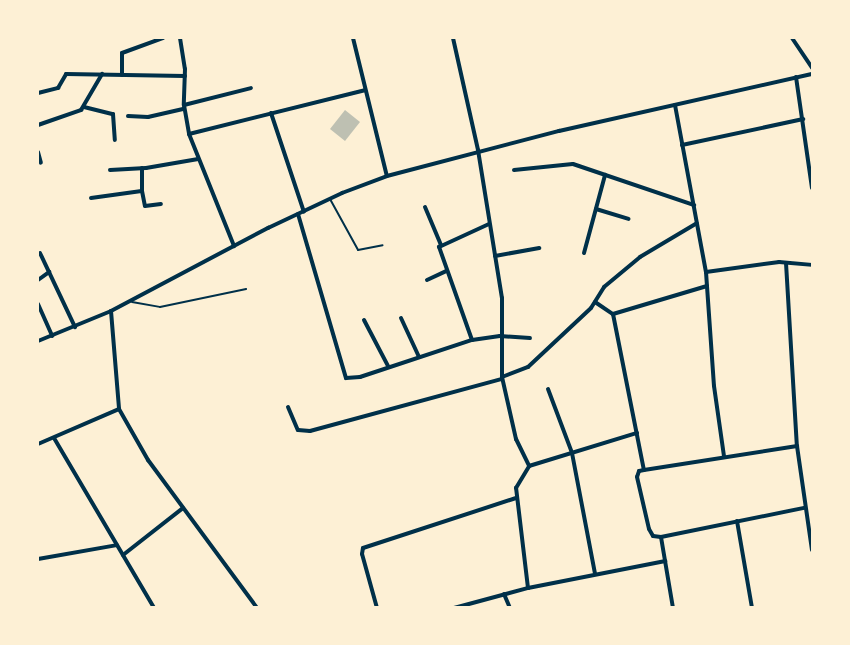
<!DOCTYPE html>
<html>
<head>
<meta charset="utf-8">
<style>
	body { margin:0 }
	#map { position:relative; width:850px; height:645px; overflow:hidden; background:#fdf0d5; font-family:"Zilla Slab",serif }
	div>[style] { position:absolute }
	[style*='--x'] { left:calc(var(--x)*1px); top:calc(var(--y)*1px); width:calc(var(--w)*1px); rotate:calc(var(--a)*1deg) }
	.building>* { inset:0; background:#bec0b2 }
	.service>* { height:2px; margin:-1px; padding:0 1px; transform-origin:1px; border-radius:1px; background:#003049 }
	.minor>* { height:4px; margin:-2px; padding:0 2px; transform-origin:2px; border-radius:2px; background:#003049 }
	span { translate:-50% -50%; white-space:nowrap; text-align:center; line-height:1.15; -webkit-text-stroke:5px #fdf0d5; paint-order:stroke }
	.frame { position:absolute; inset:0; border:39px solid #fdf0d5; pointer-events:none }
</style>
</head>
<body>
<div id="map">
	<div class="building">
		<div style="clip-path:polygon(345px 110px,360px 122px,345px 141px,330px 129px)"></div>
	</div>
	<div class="service">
		<div style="--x:330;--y:199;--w:58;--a:61.2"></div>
		<div style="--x:358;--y:250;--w:25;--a:-11"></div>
		<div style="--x:132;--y:302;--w:28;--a:10"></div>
		<div style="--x:160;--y:307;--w:88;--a:-11.8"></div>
	</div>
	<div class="minor">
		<div style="--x:180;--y:38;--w:31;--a:81"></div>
		<div style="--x:185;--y:69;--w:36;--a:92"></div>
		<div style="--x:184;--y:105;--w:29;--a:80"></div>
		<div style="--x:189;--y:134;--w:121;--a:68.1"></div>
		<div style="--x:353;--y:38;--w:142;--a:76.2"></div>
		<div style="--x:453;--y:38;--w:115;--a:77.4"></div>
		<div style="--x:478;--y:150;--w:150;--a:80.8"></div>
		<div style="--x:502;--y:298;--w:79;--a:90"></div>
		<div style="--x:502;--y:377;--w:64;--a:77.3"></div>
		<div style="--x:516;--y:439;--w:30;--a:64"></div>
		<div style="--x:529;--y:466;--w:113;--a:-17"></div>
		<div style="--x:792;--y:38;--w:36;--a:56"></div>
		<div style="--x:122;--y:75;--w:22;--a:-90"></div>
		<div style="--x:122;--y:53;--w:44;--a:-20.1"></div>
		<div style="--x:796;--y:77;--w:112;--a:81.8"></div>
		<div style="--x:38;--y:93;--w:21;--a:-14"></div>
		<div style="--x:58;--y:88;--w:16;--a:-60"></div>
		<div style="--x:66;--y:74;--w:119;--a:1"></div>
		<div style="--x:184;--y:105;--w:69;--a:-14.2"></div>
		<div style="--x:675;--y:105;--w:170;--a:79.5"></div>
		<div style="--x:706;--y:272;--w:114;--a:86"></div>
		<div style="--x:714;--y:386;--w:71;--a:81.9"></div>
		<div style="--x:84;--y:107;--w:30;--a:14"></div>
		<div style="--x:113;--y:114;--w:26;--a:86"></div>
		<div style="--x:271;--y:113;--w:104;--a:71.6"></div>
		<div style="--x:128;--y:116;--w:20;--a:3"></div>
		<div style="--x:148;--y:117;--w:37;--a:-13"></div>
		<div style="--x:38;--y:125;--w:46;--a:-19.2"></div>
		<div style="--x:81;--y:110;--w:42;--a:-59.7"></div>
		<div style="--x:189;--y:134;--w:181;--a:-14"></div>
		<div style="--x:682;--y:145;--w:124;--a:-12.1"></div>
		<div style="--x:38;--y:152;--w:11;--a:75"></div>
		<div style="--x:110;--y:170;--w:36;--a:-3"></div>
		<div style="--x:146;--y:168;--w:53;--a:-9.8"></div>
		<div style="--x:514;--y:170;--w:59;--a:-5.8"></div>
		<div style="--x:573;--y:164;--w:128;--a:18.7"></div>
		<div style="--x:142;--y:191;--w:15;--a:79"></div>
		<div style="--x:145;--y:206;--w:16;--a:-7"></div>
		<div style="--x:91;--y:198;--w:51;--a:-7.8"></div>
		<div style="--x:142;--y:191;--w:23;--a:-90"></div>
		<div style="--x:425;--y:207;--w:41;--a:67.2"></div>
		<div style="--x:596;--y:209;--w:34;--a:17"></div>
		<div style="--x:298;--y:214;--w:171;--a:73.7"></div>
		<div style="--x:346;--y:378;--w:14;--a:-4"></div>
		<div style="--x:360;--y:377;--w:118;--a:-18.3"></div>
		<div style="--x:472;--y:340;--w:28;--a:-8"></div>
		<div style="--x:500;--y:336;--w:30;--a:4"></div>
		<div style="--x:40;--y:253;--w:82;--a:64.7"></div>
		<div style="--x:584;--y:253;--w:81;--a:-74.9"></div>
		<div style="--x:495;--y:256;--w:45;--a:-10.3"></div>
		<div style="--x:786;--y:263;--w:183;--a:86.6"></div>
		<div style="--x:797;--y:446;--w:105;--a:81.8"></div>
		<div style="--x:706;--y:272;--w:74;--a:-7.8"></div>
		<div style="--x:779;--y:262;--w:33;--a:5"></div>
		<div style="--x:38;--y:280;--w:14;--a:-36"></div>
		<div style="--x:427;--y:280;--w:21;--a:-25"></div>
		<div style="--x:595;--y:302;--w:22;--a:34"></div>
		<div style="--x:613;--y:314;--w:159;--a:78.8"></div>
		<div style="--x:644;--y:470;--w:155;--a:-8.9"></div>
		<div style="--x:38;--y:304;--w:35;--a:66"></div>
		<div style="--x:111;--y:311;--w:98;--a:85.3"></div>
		<div style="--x:119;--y:409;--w:59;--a:60.4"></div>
		<div style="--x:148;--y:460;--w:184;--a:53.6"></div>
		<div style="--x:613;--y:314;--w:98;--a:-16.6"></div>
		<div style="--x:401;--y:318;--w:43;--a:65.2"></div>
		<div style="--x:364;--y:320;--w:52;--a:62.4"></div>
		<div style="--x:472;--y:340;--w:99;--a:-109.5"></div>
		<div style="--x:439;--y:247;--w:55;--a:-24.7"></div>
		<div style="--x:38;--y:341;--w:79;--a:-22.3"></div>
		<div style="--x:111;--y:311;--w:178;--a:-27.9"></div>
		<div style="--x:268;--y:228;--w:82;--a:-25.3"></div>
		<div style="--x:342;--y:193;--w:48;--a:-20.7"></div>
		<div style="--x:387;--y:176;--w:178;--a:-14.7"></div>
		<div style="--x:559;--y:131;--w:259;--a:-12.7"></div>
		<div style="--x:502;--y:377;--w:28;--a:-21"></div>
		<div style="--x:528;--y:367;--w:86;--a:-43.1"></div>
		<div style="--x:591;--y:308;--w:25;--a:-58"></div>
		<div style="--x:604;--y:287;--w:47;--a:-39.8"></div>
		<div style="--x:640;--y:257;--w:66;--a:-30.8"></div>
		<div style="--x:548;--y:389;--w:68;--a:69.4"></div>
		<div style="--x:572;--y:453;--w:123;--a:79.2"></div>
		<div style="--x:288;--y:407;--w:25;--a:67"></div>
		<div style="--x:298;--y:430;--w:12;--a:5"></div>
		<div style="--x:310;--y:431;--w:199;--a:-15.2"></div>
		<div style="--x:54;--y:438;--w:197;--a:59.5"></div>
		<div style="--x:38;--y:444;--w:88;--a:-23.4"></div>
		<div style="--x:644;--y:470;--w:5;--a:169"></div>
		<div style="--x:639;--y:471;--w:6;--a:108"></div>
		<div style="--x:637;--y:477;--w:53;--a:77"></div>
		<div style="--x:649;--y:529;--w:8;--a:60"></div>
		<div style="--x:653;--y:536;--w:8;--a:7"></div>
		<div style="--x:737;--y:521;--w:88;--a:80.2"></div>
		<div style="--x:123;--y:555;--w:76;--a:-38.1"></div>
		<div style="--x:38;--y:559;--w:80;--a:-10"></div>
		<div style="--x:528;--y:588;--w:101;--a:-96.8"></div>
		<div style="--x:516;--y:488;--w:26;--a:-59"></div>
		<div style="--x:504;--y:594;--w:15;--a:67"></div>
		<div style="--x:377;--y:608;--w:56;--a:-105.5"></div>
		<div style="--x:362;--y:554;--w:6;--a:-81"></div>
		<div style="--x:363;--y:548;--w:161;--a:-18.1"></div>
		<div style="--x:454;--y:608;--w:77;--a:-15.1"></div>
		<div style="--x:528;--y:588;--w:140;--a:-11.1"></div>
		<div style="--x:673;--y:608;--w:72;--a:-99.6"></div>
		<div style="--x:661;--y:537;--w:146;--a:-11.5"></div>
	</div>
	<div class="frame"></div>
</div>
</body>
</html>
